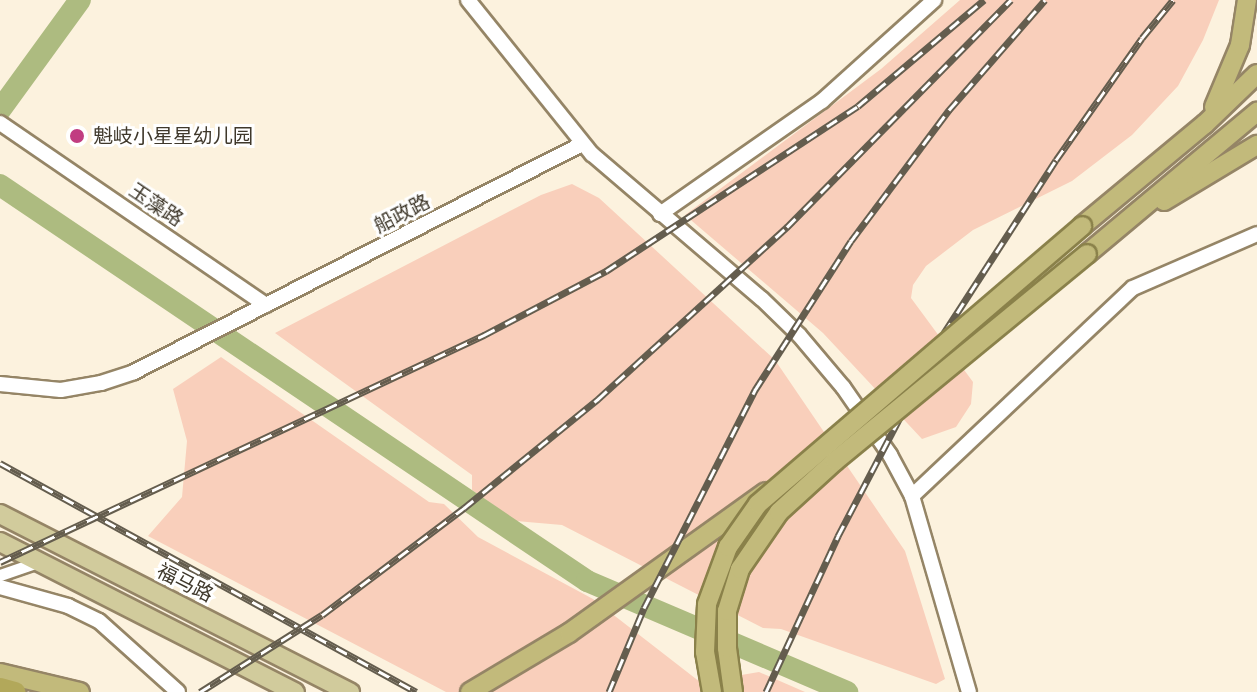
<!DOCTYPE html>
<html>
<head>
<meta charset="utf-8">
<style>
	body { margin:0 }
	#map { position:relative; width:1257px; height:692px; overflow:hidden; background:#fcf2de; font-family:Raleway,"Noto Sans SC",sans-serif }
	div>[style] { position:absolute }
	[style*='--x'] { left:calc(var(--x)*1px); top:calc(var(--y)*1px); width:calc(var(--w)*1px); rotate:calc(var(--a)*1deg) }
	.green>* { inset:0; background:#f9cfbb }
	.river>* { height:22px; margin:-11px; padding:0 11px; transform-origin:11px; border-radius:11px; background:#adbb80 }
	.roads { filter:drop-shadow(2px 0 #958566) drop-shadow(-2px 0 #958566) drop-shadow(0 2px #958566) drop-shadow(0 -2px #958566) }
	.minor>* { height:11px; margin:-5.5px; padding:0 5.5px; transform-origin:5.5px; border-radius:5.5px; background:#fff }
	.tertiary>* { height:14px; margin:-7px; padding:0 7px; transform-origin:7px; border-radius:7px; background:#fff }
	.primary>* { height:18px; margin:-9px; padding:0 9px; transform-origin:9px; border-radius:9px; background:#d1cb9c }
	.trunk>* { height:18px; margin:-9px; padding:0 9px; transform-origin:9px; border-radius:9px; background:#c2ba7b }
	.motorway>* { height:20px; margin:-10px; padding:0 10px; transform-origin:10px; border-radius:10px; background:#b2a85a }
	.rail>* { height:7px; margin-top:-3.5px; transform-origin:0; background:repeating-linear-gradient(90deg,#fff 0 12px,#645d4e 0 24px); box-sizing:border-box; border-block:2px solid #645d4e }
	.bridges { filter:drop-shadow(2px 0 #8a814a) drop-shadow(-2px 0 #8a814a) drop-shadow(0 2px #8a814a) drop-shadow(0 -2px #8a814a) }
	.trunk-bridge>* { height:18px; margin:-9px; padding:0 9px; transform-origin:9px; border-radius:9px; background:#c2ba7b }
	.dots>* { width:22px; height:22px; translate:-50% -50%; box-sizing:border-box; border:4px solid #fff; border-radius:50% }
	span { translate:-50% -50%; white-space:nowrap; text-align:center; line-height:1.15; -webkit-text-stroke:6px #fff; paint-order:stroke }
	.poi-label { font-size:20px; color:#3f382b }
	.left { translate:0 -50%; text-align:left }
	.street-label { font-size:20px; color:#3f382b }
</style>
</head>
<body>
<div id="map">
	<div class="green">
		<div style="clip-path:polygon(960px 0,1219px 0,1203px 40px,1178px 86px,1132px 135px,1072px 181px,973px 230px,926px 266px,913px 285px,911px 298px,973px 382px,971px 404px,956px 427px,922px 439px,823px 333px,685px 215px,881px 69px)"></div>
		<div style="clip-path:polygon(572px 184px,599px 198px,775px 360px,905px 551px,945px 679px,936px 684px,781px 629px,763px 628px,562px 525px,516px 521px,472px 490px,472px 475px,275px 333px,541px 195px)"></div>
		<div style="clip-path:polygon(221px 357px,429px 502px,444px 504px,478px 537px,593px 599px,700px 682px,759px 672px,805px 692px,446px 692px,148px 536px,182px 497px,187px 441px,173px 389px)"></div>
	</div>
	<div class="river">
		<div style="--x:0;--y:110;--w:136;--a:-54"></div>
		<div style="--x:0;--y:185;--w:708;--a:34"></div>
		<div style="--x:587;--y:581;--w:283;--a:23.1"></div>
	</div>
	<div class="roads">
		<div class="minor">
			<div style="--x:0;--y:575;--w:40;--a:-18.9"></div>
		</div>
		<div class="tertiary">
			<div style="--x:468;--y:0;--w:198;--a:51.2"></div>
			<div style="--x:592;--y:154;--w:223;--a:40.5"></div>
			<div style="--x:762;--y:299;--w:52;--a:44.2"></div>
			<div style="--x:799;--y:335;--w:68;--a:49.8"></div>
			<div style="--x:843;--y:387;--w:83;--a:55.3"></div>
			<div style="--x:890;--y:455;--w:47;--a:61.8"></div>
			<div style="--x:912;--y:496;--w:204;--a:73.8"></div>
			<div style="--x:0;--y:123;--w:322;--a:34.4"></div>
			<div style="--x:660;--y:214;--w:198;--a:-34.9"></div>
			<div style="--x:822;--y:101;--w:151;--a:-42"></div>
			<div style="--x:0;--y:384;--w:61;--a:5.6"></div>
			<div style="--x:61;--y:390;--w:41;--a:-9.9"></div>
			<div style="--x:101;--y:383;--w:35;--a:-18"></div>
			<div style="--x:134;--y:372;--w:503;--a:-26.97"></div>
			<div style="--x:912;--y:496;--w:303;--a:-43.3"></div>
			<div style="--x:1133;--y:288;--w:135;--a:-23.5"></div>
			<div style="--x:0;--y:587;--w:71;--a:15.6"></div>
			<div style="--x:68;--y:606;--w:34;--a:26"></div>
			<div style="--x:99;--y:621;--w:106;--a:41.9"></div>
		</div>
		<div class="primary">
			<div style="--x:0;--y:514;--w:393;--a:27"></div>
			<div style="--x:0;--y:542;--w:331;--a:27"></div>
		</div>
		<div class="trunk">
			<div style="--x:1214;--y:107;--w:67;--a:-67.2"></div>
			<div style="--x:1240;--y:45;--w:46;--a:-81.2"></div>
			<div style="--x:1164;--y:201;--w:109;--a:-31.1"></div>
			<div style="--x:1082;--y:226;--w:160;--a:-39.7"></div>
			<div style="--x:1205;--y:124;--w:72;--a:-43.9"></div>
			<div style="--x:1087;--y:254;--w:222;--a:-39.9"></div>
			<div style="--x:0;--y:673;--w:82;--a:13.4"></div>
			<div style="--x:470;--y:692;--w:115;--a:-30.8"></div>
			<div style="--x:569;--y:633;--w:242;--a:-35.6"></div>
		</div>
		<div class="motorway">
			<div style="--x:0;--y:688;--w:16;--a:15"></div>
		</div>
	</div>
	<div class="rail">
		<div style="--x:0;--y:463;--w:475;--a:28.8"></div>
		<div style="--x:0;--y:562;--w:535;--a:-25.13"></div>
		<div style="--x:484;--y:335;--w:138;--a:-27.7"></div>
		<div style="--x:606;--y:271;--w:301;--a:-33.2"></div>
		<div style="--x:858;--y:106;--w:165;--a:-40.1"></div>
		<div style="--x:200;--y:692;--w:144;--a:-32.3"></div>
		<div style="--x:322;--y:615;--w:178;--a:-37"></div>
		<div style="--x:464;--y:508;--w:173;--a:-39.1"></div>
		<div style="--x:598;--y:399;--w:256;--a:-42.3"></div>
		<div style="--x:787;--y:227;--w:319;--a:-45.4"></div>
		<div style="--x:609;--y:692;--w:91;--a:-67.4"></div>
		<div style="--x:644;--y:608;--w:245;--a:-63"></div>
		<div style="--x:755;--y:390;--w:177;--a:-57.2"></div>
		<div style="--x:851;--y:241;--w:164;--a:-53.2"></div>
		<div style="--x:949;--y:110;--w:146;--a:-48.9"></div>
		<div style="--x:766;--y:692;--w:172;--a:-65.2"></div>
		<div style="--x:838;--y:536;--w:229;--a:-62.4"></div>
		<div style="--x:944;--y:333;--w:206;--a:-57.1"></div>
		<div style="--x:1056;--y:160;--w:149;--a:-54.8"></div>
		<div style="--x:1142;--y:38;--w:49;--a:-50.8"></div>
	</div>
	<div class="bridges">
		<div class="trunk-bridge">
			<div style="--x:712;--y:692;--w:41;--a:-99.9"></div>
			<div style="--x:705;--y:652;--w:48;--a:-87.6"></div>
			<div style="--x:707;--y:604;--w:61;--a:-69.8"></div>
			<div style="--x:728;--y:547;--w:52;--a:-55.1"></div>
			<div style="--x:758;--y:504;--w:427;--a:-40.6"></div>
			<div style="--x:733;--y:692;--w:44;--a:-97.8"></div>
			<div style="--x:727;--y:648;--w:37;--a:-90"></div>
			<div style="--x:727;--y:611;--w:44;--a:-72.8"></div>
			<div style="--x:740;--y:569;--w:69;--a:-55.6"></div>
			<div style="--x:779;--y:512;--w:76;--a:-42.3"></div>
			<div style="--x:835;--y:461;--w:326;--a:-39.4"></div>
		</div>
	</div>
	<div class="dots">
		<div style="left:77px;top:136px;background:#c13d81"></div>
	</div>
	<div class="poi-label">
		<span class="left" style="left:93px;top:136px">魁岐小星星幼儿园</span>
	</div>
	<div class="street-label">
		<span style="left:156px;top:205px;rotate:34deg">玉藻路</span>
		<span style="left:402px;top:214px;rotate:-27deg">船政路</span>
		<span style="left:185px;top:583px;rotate:27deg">福马路</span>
	</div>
</div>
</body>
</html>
